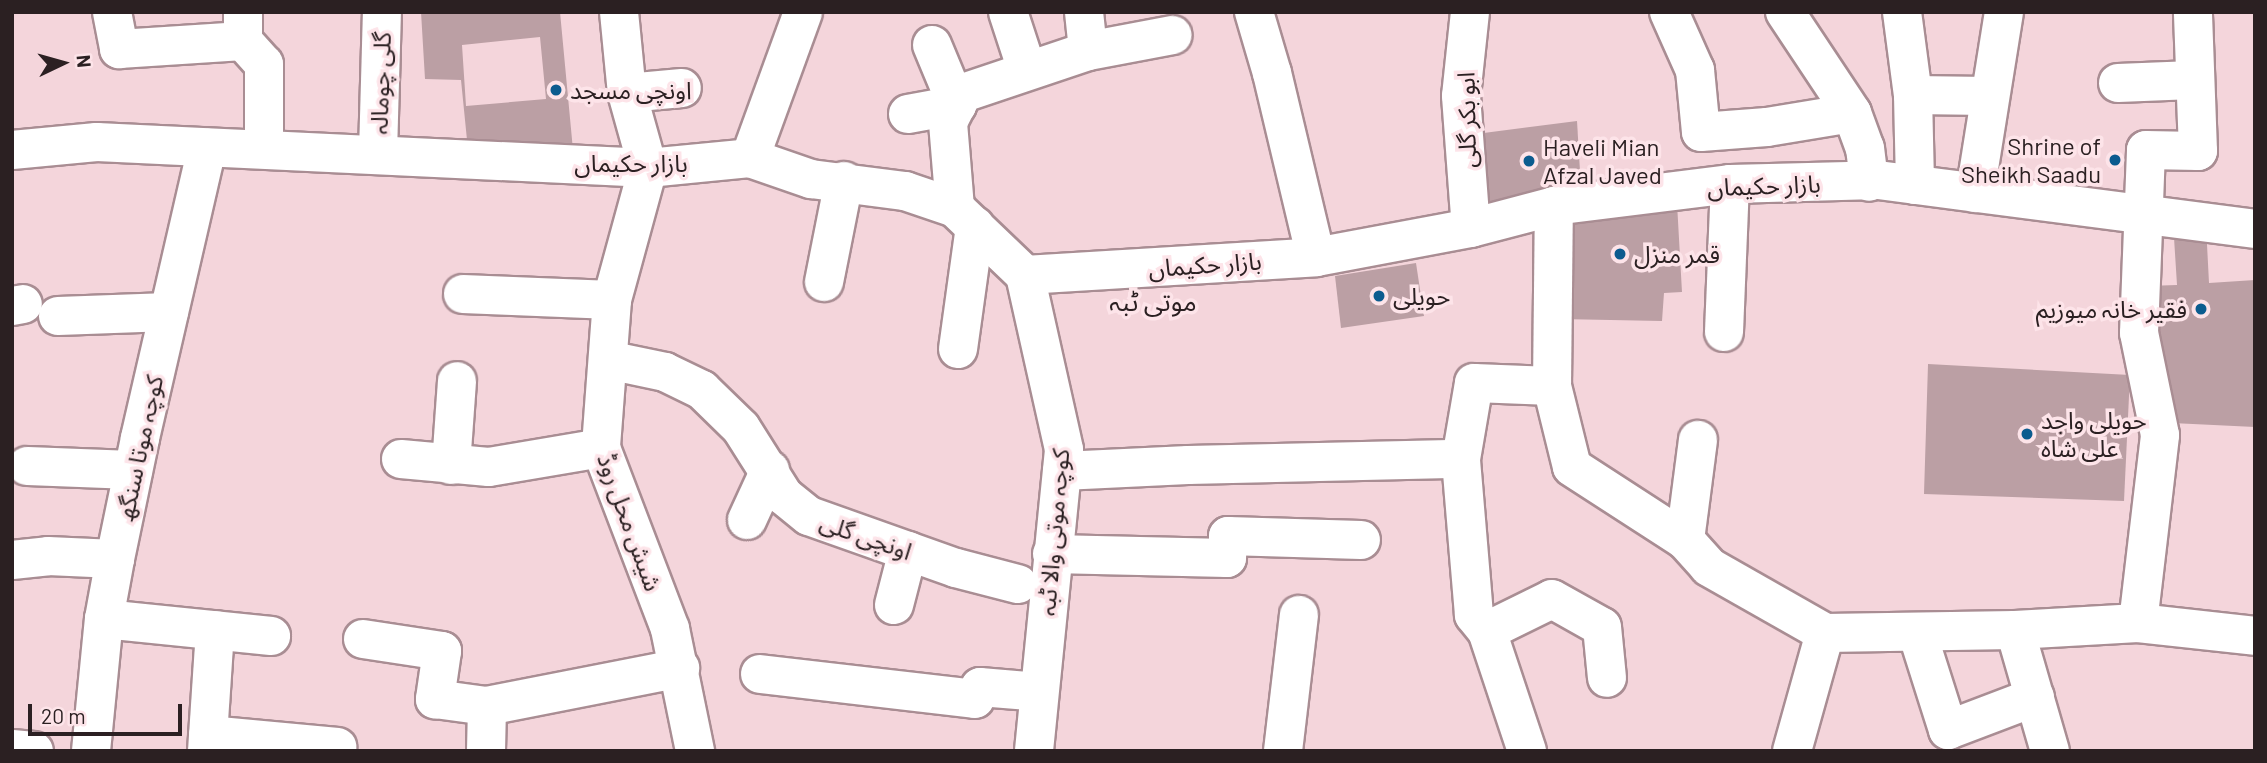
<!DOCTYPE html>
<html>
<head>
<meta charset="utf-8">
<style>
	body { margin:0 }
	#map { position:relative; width:2267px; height:763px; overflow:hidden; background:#f4d5db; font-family:Barlow,"Noto Sans Arabic",sans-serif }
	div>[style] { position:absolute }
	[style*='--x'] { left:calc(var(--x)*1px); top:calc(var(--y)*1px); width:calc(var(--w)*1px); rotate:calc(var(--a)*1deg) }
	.building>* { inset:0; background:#bb9fa4 }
	.roads { filter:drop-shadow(2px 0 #a98d93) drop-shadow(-2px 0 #a98d93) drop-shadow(0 2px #a98d93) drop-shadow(0 -2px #a98d93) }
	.minor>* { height:38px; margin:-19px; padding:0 19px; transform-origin:19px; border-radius:19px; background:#fff }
	.dots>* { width:19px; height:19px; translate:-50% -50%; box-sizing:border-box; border:4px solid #fde4e9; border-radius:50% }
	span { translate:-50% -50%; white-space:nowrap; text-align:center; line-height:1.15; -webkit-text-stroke:7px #fde4e9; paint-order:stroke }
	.street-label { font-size:24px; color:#2b2022 }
	.poi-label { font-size:24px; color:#2b2022 }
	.left { translate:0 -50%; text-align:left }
	.right { translate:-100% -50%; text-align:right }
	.neighbourhood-label { font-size:26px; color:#2b2022 }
	.frame { position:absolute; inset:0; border:14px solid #2b2022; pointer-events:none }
	.north { position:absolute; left:28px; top:28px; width:70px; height:70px; -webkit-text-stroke:5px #fde4e9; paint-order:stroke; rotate:85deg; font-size:19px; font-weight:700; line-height:28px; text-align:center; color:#2b2022 }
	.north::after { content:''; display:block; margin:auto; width:24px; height:32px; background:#2b2022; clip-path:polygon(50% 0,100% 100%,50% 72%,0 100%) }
	.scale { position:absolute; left:28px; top:704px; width:154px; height:32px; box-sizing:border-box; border:4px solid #2b2022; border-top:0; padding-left:9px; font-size:21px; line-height:24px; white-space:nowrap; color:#2b2022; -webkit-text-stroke:5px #fde4e9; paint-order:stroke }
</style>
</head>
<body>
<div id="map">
	<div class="building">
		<div style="clip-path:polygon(evenodd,421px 12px,560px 12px,573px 150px,467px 140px,461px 80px,425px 79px,421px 12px,540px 37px,546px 99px,466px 106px,462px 45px,540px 37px)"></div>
		<div style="clip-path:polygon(1577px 121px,1581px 188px,1483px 209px,1476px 134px)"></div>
		<div style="clip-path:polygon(1677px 203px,1682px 292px,1664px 293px,1662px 321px,1559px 319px,1560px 215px)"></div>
		<div style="clip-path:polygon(2173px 222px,2206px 225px,2209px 283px,2255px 280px,2255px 427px,2172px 423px,2147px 286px,2177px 285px)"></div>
		<div style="clip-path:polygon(1416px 263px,1424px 316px,1341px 328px,1335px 276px)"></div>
		<div style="clip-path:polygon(1928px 364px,2130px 375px,2124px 501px,1924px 494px)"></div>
	</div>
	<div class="roads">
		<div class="minor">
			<div style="--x:112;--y:12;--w:38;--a:79"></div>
			<div style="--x:119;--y:49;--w:124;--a:-3.7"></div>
			<div style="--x:243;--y:12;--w:29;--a:90"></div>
			<div style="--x:243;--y:41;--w:31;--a:48"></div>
			<div style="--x:264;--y:64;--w:85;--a:90"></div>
			<div style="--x:619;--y:12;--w:81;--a:84.4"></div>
			<div style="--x:627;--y:93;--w:78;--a:74.4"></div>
			<div style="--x:648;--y:168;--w:137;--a:105.3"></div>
			<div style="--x:612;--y:300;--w:148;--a:94.3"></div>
			<div style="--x:601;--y:448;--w:194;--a:69.1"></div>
			<div style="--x:670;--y:629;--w:125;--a:78.4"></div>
			<div style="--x:1008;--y:12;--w:61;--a:71.9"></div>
			<div style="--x:1084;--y:12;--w:39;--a:84"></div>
			<div style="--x:1254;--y:12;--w:64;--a:73.6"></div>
			<div style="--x:1272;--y:73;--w:189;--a:76.6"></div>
			<div style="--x:1470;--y:12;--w:84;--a:96.1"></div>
			<div style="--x:1461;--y:96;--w:132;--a:85.7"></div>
			<div style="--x:1669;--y:12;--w:64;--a:65.9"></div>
			<div style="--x:1695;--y:70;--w:62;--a:84.5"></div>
			<div style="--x:1701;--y:132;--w:66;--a:-4.3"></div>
			<div style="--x:1767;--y:127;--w:86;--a:-9.4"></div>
			<div style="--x:1785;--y:12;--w:121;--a:56.4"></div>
			<div style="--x:1852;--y:113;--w:37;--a:70"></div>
			<div style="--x:1865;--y:148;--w:34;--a:83"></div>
			<div style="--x:1902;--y:12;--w:84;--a:82.5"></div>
			<div style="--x:1913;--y:95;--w:90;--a:88.7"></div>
			<div style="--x:2118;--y:83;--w:75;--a:-2.3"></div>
			<div style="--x:627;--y:93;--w:55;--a:-5.2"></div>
			<div style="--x:1913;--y:95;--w:76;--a:0.8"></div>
			<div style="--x:908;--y:114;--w:50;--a:-10.4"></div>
			<div style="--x:957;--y:105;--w:65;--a:-112.6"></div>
			<div style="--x:12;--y:150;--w:85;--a:-5.4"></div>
			<div style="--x:97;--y:142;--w:552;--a:2.7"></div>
			<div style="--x:648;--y:168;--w:102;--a:-5.6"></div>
			<div style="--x:750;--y:158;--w:65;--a:19"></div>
			<div style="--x:811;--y:179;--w:95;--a:7.3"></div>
			<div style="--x:905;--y:191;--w:53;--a:18.8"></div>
			<div style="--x:955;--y:208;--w:97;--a:43.7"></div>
			<div style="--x:1025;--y:275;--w:292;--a:-3.5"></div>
			<div style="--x:1316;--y:257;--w:158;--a:-10.6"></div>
			<div style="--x:1471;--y:228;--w:86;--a:-14.8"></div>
			<div style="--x:1554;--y:206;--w:177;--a:-7.1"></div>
			<div style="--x:1730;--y:184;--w:148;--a:-1.5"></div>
			<div style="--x:1878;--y:180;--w:380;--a:7.4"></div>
			<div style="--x:378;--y:153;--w:141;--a:-88.4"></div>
			<div style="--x:750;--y:158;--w:155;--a:-70"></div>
			<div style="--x:1975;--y:193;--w:183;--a:-80.9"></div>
			<div style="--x:955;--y:208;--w:86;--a:-94.7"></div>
			<div style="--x:948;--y:122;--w:33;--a:-63"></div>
			<div style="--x:963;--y:93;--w:132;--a:-18.6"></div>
			<div style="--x:1088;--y:51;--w:86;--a:-10.7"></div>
			<div style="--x:1025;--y:275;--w:179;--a:77.4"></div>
			<div style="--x:1064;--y:450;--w:302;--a:95.7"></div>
			<div style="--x:824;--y:282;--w:103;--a:-78.8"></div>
			<div style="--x:463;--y:294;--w:149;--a:2.3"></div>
			<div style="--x:12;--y:306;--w:11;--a:-10"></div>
			<div style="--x:58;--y:316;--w:111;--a:-2.1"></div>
			<div style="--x:1724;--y:332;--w:148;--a:-87.7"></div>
			<div style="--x:958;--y:349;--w:124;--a:-82.1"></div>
			<div style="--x:608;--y:360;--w:58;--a:11.9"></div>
			<div style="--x:665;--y:372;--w:41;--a:25.9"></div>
			<div style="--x:702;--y:390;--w:54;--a:44.3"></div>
			<div style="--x:741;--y:428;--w:80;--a:57.7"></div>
			<div style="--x:784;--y:496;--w:32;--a:39"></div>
			<div style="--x:809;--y:516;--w:156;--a:19.5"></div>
			<div style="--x:956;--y:568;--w:64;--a:14.5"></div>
			<div style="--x:1552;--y:386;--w:83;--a:76.1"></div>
			<div style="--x:1572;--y:467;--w:135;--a:32.9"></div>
			<div style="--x:1685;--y:540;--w:36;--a:48"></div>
			<div style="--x:1709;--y:567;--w:133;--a:29.6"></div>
			<div style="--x:1825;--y:633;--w:190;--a:-0.9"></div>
			<div style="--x:2015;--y:630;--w:123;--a:-3.3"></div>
			<div style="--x:2138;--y:623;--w:118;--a:6.3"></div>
			<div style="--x:401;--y:459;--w:88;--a:5.2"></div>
			<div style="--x:489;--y:467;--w:114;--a:-9.6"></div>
			<div style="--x:451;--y:465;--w:84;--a:-85.9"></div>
			<div style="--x:27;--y:466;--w:106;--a:2.2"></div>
			<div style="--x:1062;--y:471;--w:126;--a:-2.7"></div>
			<div style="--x:1188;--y:465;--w:273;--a:-1.3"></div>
			<div style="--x:747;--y:520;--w:55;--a:-65.3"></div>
			<div style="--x:1685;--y:540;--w:101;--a:-82.6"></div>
			<div style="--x:1052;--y:554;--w:175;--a:1.3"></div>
			<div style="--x:1227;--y:558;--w:22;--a:-87"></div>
			<div style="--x:1228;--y:536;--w:133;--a:1.7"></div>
			<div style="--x:12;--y:560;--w:36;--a:-6"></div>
			<div style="--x:48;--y:556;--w:67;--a:2.6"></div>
			<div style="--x:894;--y:605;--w:56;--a:-75.5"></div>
			<div style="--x:104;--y:619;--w:168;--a:5.8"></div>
			<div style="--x:2138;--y:623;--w:189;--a:-83.3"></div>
			<div style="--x:2160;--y:435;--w:104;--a:-101.6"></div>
			<div style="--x:2139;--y:333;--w:183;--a:-87.8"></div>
			<div style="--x:2146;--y:150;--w:52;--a:1.1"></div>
			<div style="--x:2198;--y:151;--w:139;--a:-92.1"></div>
			<div style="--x:2015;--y:630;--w:126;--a:73.9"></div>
			<div style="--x:1487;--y:631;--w:72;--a:-26.2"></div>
			<div style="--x:1552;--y:599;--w:57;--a:29.2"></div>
			<div style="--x:1602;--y:627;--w:51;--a:84.4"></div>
			<div style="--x:1917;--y:632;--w:103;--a:72.4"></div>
			<div style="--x:1948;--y:730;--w:93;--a:-20.8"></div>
			<div style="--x:363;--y:639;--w:80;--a:8.6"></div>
			<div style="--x:442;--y:651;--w:49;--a:98.3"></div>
			<div style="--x:435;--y:699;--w:52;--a:7.7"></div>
			<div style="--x:487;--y:706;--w:197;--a:-11.1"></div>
			<div style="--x:760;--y:674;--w:216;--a:6.6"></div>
			<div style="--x:975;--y:699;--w:13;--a:-67"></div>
			<div style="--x:980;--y:687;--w:59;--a:4.8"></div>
			<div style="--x:208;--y:735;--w:130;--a:5.3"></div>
			<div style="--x:12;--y:749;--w:22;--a:5"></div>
			<div style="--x:91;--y:751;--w:133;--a:-84.4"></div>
			<div style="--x:104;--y:619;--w:61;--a:-79.6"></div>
			<div style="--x:115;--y:559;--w:124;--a:-78.3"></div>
			<div style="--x:140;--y:438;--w:298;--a:-77"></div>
			<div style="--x:207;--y:751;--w:121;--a:-86.2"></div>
			<div style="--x:486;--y:751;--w:45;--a:-88.7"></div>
			<div style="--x:1283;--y:751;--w:137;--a:-83.3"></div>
			<div style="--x:1527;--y:751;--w:126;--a:-108.4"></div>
			<div style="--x:1487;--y:631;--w:21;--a:-129"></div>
			<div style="--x:1474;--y:615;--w:157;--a:-94.8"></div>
			<div style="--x:1461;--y:459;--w:77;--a:-80.3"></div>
			<div style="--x:1474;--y:383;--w:78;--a:2.2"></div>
			<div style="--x:1552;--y:386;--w:180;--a:-89.4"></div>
			<div style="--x:1792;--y:751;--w:123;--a:-74.4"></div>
		</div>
	</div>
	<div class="dots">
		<div style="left:556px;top:90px;background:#0c5c8f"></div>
		<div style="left:2115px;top:160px;background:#0c5c8f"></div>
		<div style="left:1529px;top:161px;background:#0c5c8f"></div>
		<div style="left:1620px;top:254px;background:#0c5c8f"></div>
		<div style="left:1379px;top:296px;background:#0c5c8f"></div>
		<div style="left:2201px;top:309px;background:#0c5c8f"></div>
		<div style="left:2027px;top:434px;background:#0c5c8f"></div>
	</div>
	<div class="street-label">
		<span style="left:380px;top:83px;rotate:-88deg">گلی چومالہ</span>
		<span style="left:1466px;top:120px;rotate:-91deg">ابو بکر گلی</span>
		<span style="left:631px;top:163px">بازار حکیماں</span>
		<span style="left:1764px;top:185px;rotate:-2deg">بازار حکیماں</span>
		<span style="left:1205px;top:264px;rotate:-4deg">بازار حکیماں</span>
		<span style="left:139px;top:448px;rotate:-78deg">کوچہ موتا سنگھ</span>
		<span style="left:630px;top:522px;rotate:70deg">شیش محل روڈ</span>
		<span style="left:1053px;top:532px;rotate:-85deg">کوچہ موتی والا ٹبہ</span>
		<span style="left:866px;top:536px;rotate:19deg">اونچی گلی</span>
	</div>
	<div class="poi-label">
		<span class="left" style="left:570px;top:90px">اونچی مسجد</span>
		<span class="right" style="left:2101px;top:160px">Shrine of<br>Sheikh Saadu</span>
		<span class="left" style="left:1543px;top:161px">Haveli Mian<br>Afzal Javed</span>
		<span class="left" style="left:1634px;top:254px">قمر منزل</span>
		<span class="left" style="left:1393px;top:296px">حویلی</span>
		<span class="right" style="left:2187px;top:309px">فقیر خانہ میوزیم</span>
		<span class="left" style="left:2041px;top:434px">حویلی واجد<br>علی شاہ</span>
	</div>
	<div class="neighbourhood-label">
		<span style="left:1153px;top:301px">موتی ٹبہ</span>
	</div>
	<div class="frame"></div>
	<div class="north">N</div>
	<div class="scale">20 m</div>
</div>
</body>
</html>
